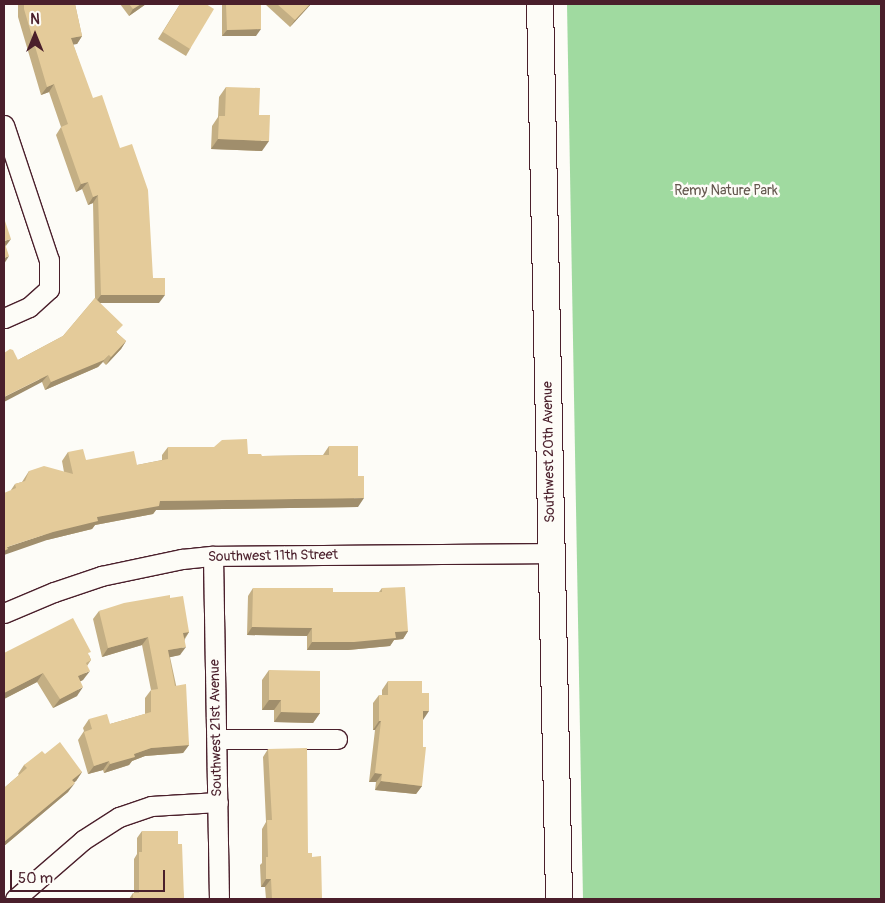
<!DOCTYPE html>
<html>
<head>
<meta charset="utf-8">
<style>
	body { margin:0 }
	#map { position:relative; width:885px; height:903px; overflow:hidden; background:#fdfcf7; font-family:Pangolin,sans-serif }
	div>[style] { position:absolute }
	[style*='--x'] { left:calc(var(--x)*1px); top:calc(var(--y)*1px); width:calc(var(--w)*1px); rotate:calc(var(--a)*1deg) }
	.green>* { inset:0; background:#a0daa0 }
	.roads { filter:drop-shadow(1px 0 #4a1f2b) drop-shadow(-1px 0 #4a1f2b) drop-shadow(0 1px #4a1f2b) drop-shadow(0 -1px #4a1f2b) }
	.street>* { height:19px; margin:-9.5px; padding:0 9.5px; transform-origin:9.5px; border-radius:9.5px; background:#fdfcf7 }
	.secondary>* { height:26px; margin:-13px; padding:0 13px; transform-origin:13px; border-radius:13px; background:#fdfcf7 }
	.wall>* { inset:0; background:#c4af84 }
	.shaded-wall>* { inset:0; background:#a08e6c }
	.building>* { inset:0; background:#e4cb9a }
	span { translate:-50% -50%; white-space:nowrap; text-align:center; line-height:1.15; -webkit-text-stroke:5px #fdfcf7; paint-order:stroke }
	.park-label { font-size:14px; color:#64574e }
	.street-label { font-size:14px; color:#4a1f2b }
	.frame { position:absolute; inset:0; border:5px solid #4a1f2b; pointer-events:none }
	.north { position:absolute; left:10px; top:10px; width:50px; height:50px; -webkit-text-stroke:4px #fdfcf7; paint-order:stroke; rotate:0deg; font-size:14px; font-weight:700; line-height:20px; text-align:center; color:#4a1f2b }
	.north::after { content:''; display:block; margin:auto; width:18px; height:22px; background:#4a1f2b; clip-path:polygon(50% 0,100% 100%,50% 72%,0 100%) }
	.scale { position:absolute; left:10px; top:870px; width:155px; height:22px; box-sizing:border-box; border:2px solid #4a1f2b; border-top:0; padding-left:6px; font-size:15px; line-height:18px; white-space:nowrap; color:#4a1f2b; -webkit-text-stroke:4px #fdfcf7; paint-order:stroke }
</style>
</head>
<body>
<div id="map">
	<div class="green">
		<div style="clip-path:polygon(567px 4px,881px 4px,881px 899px,583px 899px)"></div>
	</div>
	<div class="roads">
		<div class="street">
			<div style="--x:4;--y:125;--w:142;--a:71.6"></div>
			<div style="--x:49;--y:260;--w:29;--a:90"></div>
			<div style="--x:49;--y:289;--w:27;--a:138"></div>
			<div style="--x:29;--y:307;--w:27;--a:156"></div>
			<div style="--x:213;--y:556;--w:343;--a:89"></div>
			<div style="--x:4;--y:613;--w:54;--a:-22.8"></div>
			<div style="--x:54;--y:592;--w:50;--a:-18.8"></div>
			<div style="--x:101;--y:576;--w:83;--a:-11.9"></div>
			<div style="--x:182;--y:559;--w:31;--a:-6"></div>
			<div style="--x:213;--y:556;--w:338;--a:-0.5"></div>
			<div style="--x:217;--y:739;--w:120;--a:0"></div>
			<div style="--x:15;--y:899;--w:90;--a:-40.9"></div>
			<div style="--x:83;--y:840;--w:43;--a:-32.6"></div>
			<div style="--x:119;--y:817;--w:34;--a:-19"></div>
			<div style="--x:151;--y:806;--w:67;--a:-3.4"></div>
		</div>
		<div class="secondary">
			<div style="--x:540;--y:4;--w:895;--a:88.78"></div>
		</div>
	</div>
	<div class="wall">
		<div style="clip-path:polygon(18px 4px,75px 4px,82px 36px,77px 44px,73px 44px,153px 278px,159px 303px,100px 303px,117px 333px,126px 341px,121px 349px,106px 365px,103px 362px,98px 367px,45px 390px,42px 382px,18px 360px,63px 336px,95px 298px,93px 203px,88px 205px,82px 189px,76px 192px,56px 135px,61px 127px,49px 92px,41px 95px,18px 17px)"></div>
		<div style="clip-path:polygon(120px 4px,146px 4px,129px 16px)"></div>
		<div style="clip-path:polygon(180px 4px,206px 4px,190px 49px,186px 56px,158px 39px)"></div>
		<div style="clip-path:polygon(222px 4px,261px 4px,256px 36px,222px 36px)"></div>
		<div style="clip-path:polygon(265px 4px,311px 4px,290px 27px)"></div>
		<div style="clip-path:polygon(226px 87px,259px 115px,262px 151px,211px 149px,212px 126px,218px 117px,219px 97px)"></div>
		<div style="clip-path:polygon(329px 446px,358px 507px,156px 510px,153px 514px,95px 525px,92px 529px,47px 540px,11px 490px,15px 484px,22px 482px,29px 471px,64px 472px,62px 461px,68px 452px,86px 460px,137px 465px,162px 460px,162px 455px,168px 447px,262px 456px,323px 455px)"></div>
		<div style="clip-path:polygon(253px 588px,333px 592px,379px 592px,382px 588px,408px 631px,403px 639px,394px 640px,390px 646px,348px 650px,307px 650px,307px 636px,247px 635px,248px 596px)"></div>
		<div style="clip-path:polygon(170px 598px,189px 632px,185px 639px,180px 655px,170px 657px,189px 745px,183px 753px,145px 756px,132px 761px,129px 765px,104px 773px,103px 770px,88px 774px,78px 740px,84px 731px,83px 728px,89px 719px,110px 724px,145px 714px,145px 698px,151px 690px,142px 645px,102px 657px,93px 619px,99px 611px)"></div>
		<div style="clip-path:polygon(4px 653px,89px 655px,91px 660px,87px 666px,83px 680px,80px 681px,77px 696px,53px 708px,37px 682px,4px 699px)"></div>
		<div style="clip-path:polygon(269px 670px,320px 713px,313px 723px,274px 722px,274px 710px,262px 710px,262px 680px)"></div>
		<div style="clip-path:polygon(388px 681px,423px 720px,422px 786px,416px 794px,375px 790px,376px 782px,369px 782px,375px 730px,373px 730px,373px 703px,379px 695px,382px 695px,382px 690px)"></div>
		<div style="clip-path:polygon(268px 749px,308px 853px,312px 857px,322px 898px,321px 899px,266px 899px,265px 887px,261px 887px,260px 865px,262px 863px,262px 829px,266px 822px,263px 757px)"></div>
		<div style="clip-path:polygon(45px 754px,82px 772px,76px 781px,74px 782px,68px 792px,4px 846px,4px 788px,19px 775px,18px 774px,24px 765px)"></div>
		<div style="clip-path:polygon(142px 831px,178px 844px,184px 899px,129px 899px,133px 893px,134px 893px,134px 859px,137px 854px,137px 838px)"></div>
	</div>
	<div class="shaded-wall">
		<div style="clip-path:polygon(141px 4px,146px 4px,129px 16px,133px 9px)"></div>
		<div style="clip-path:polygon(310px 4px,311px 4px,290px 27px,295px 20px)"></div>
		<div style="clip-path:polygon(261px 29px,256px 36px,222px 36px,227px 30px)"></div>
		<div style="clip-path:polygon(82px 36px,77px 44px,66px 46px,71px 38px)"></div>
		<div style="clip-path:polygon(54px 84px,49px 92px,41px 95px,47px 87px)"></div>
		<div style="clip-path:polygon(218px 139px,269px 141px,262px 151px,211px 149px)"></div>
		<div style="clip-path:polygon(88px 182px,82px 189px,76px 192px,81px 184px)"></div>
		<div style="clip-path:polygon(98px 195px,93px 203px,88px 205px,93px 197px)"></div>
		<div style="clip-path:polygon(11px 239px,5px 247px,4px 241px)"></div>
		<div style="clip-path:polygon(9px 256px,4px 264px,4px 258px)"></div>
		<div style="clip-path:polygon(101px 295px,165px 295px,159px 303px,95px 303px)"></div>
		<div style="clip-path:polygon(126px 341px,121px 349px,106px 365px,111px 357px)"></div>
		<div style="clip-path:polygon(109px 355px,98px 367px,45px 390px,51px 382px)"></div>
		<div style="clip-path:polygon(48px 375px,42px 382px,4px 402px,4px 397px)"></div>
		<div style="clip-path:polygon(364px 498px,358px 507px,156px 510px,153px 514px,95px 525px,92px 529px,47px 540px,4px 555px,4px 551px,7px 547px,97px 517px,160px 501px)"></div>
		<div style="clip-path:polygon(252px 627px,312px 628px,307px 636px,247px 635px)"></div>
		<div style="clip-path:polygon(408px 631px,403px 639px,394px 640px,390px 646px,348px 650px,307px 650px,312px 642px,395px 632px)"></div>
		<div style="clip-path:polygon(189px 632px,183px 640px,183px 633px)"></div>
		<div style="clip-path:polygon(148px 637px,142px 645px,102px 657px,108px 648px)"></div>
		<div style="clip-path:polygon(186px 647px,180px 655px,162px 659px,168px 650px)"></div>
		<div style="clip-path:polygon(90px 671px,83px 680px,71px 686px,78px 676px)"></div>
		<div style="clip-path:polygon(43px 673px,37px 682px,4px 699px,4px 693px)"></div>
		<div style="clip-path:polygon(83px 687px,77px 696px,53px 708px,60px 699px)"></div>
		<div style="clip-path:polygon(269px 700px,281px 700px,274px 710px,262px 710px)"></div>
		<div style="clip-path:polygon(423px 711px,429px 711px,423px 720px,417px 720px)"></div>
		<div style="clip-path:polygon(281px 712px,320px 713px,313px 723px,274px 722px)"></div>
		<div style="clip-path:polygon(379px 721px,381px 721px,375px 730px,373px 730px)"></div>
		<div style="clip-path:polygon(189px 745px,183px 753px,145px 756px,132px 761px,129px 765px,104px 773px,110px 764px,134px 754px,151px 748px)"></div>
		<div style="clip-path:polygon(109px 761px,103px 770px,88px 774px,94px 766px)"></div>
		<div style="clip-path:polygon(82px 772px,76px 781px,66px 789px,72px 780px)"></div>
		<div style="clip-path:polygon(375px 773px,382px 774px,376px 782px,369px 782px)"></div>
		<div style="clip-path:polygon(381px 781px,422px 786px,416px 794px,375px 790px)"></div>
		<div style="clip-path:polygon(75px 783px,68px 792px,4px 846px,4px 842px)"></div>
		<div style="clip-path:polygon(266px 879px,271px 879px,265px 887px,261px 887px)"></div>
	</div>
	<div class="building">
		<div style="clip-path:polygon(24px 4px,75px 4px,82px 36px,71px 38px,93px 98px,102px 95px,120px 148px,132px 144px,148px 190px,153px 278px,165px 278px,165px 295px,101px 295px,98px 195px,93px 197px,88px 182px,81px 184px,61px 127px,68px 124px,54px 84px,47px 87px,24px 9px)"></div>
		<div style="clip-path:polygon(129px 4px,141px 4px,133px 9px)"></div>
		<div style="clip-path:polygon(180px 4px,206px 4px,214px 9px,190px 49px,163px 32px)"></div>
		<div style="clip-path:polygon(226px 4px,261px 4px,261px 29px,227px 30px)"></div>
		<div style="clip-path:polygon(277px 4px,310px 4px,295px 20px)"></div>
		<div style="clip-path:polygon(226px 87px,260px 88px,259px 115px,270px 115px,269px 141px,218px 139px,219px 116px,225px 116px)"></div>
		<div style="clip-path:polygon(4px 218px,11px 239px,4px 241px)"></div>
		<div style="clip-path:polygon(4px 241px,9px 256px,4px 258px)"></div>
		<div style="clip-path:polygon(95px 298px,123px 325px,116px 332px,126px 341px,111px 357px,109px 355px,104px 360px,51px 382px,48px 375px,4px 397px,4px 353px,10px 349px,13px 350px,18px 360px,63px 336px)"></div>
		<div style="clip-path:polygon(247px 439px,248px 454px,261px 454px,262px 456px,329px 455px,329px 446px,358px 446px,358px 476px,364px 476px,364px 498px,160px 501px,159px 506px,97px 517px,98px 521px,53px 532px,7px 547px,8px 549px,4px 551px,4px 493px,16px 488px,15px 484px,25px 481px,29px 471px,44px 466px,73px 474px,68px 452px,83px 449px,86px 460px,134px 451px,137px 465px,168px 459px,168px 447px,214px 447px,222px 440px)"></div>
		<div style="clip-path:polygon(405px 587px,408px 631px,395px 632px,396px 638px,354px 642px,312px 642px,312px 628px,252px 627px,253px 588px,333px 588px,333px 592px,382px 592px,382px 588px)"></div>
		<div style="clip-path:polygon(170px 595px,170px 598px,183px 596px,189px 632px,183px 633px,186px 647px,168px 650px,175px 686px,186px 684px,189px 745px,151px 748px,134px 754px,135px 757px,110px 764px,109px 761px,94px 766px,84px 732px,92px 729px,89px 719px,107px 714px,110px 724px,151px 712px,151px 690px,158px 689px,148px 637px,108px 648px,99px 611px,124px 603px)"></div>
		<div style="clip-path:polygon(73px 618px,91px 652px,88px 653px,91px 660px,86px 663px,90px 671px,78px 676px,83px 687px,60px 699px,43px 673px,4px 693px,4px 653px)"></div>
		<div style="clip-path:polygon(269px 670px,320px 671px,320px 713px,281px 712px,281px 700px,269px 700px)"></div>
		<div style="clip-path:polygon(388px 681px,422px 681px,422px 693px,429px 693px,429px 711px,423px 711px,423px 747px,426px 747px,422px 786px,381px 781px,382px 774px,375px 773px,381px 721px,379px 721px,379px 695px,388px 695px)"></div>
		<div style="clip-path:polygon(60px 742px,82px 772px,72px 780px,75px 783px,4px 842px,4px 788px,27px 768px,24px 765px,42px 751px,45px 754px)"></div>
		<div style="clip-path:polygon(307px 748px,308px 853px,312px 853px,312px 857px,321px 856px,322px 898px,305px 899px,272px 899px,271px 879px,266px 879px,266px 857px,268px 857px,267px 820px,272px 820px,268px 749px)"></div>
		<div style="clip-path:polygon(142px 831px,178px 831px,178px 844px,182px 844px,184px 899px,133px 899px,133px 893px,139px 893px,139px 852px,142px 852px)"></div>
	</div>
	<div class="park-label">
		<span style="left:726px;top:191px">Remy Nature Park</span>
	</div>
	<div class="street-label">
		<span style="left:549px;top:452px;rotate:-91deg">Southwest 20th Avenue</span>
		<span style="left:273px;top:556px;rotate:-1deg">Southwest 11th Street</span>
		<span style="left:216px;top:728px;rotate:-91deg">Southwest 21st Avenue</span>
	</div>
	<div class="frame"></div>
	<div class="north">N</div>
	<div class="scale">50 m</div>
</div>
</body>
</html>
